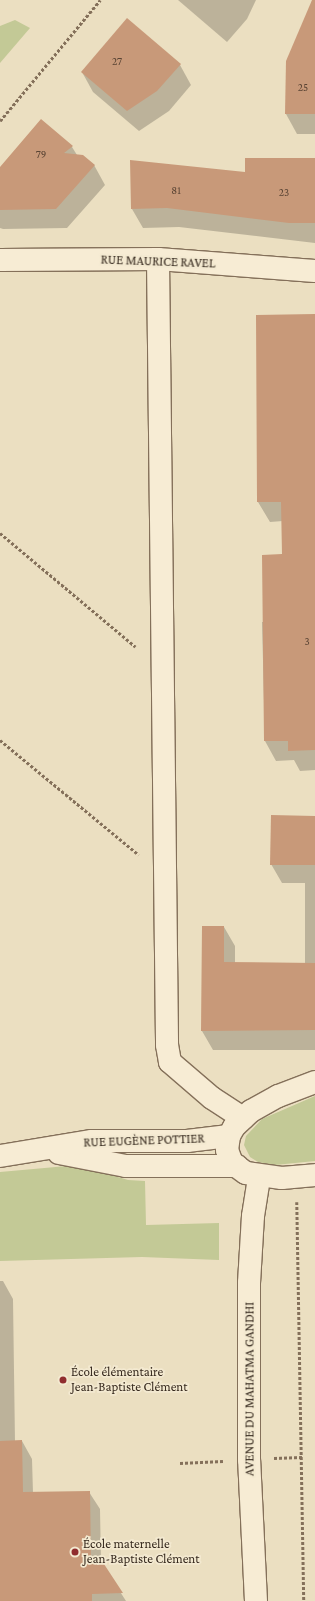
<!DOCTYPE html>
<html>
<head>
<meta charset="utf-8">
<style>
	body { margin:0 }
	#map { position:relative; width:315px; height:1601px; overflow:hidden; background:#ebdfc1; font-family:"Crimson Pro",serif }
	div>[style] { position:absolute }
	[style*='--x'] { left:calc(var(--x)*1px); top:calc(var(--y)*1px); width:calc(var(--w)*1px); rotate:calc(var(--a)*1deg) }
	.green>* { inset:0; background:#c3c996 }
	.shadow>* { inset:0; background:#0003 }
	.building>* { inset:0; background:#c89979 }
	.path>* { height:2.5px; margin-top:-1.25px; transform-origin:0; background:repeating-linear-gradient(90deg,#84705a 0 3px,transparent 0 5px) }
	.roads { filter:drop-shadow(1px 0 #84705a) drop-shadow(-1px 0 #84705a) drop-shadow(0 1px #84705a) drop-shadow(0 -1px #84705a) }
	.street>* { height:22px; margin:-11px; padding:0 11px; transform-origin:11px; border-radius:11px; background:#f7ecd4 }
	.dots>* { width:11px; height:11px; translate:-50% -50%; box-sizing:border-box; border:2px solid #f3e9d0; border-radius:50% }
	span { translate:-50% -50%; white-space:nowrap; text-align:center; line-height:1.15; -webkit-text-stroke:3.5px #f3e9d0; paint-order:stroke }
	.number-label { font-size:11px; color:#5a4434 }
	.number-label span { -webkit-text-stroke-width:0 }
	.street-label { font-size:13px; color:#35281d }
	.poi-label { font-size:13px; color:#35281d }
	.left { translate:0 -50%; text-align:left }
</style>
</head>
<body>
<div id="map">
	<div class="green">
		<div style="clip-path:polygon(15px 20px,30px 28px,0 63px,0 26px)"></div>
		<div style="clip-path:polygon(315px 1096px,315px 1161px,275px 1165px,258px 1162px,250px 1157px,244px 1145px,246px 1136px,262px 1119px)"></div>
		<div style="clip-path:polygon(78px 1165px,128px 1180px,145px 1181px,146px 1225px,219px 1223px,219px 1260px,142px 1257px,0 1261px,0 1172px)"></div>
	</div>
	<div class="shadow">
		<div style="clip-path:polygon(178px 0,256px 0,247px 19px,227px 42px)"></div>
		<div style="clip-path:polygon(315px 13px,315px 134px,297px 134px,286px 114px,287px 61px)"></div>
		<div style="clip-path:polygon(180px 65px,191px 85px,169px 111px,139px 131px,93px 92px,82px 72px)"></div>
		<div style="clip-path:polygon(41px 120px,72px 147px,77px 155px,94px 165px,105px 185px,67px 228px,3px 229px,0 228px,0 169px)"></div>
		<div style="clip-path:polygon(315px 159px,315px 243px,179px 227px,143px 228px,132px 209px,246px 173px)"></div>
		<div style="clip-path:polygon(315px 315px,315px 770px,300px 771px,294px 760px,276px 761px,265px 741px,262px 622px,264px 622px,283px 555px,283px 521px,270px 522px,258px 502px)"></div>
		<div style="clip-path:polygon(315px 817px,315px 1050px,213px 1050px,202px 1031px,203px 927px,224px 927px,235px 946px,235px 963px,305px 964px,305px 883px,282px 883px,271px 864px)"></div>
		<div style="clip-path:polygon(0 1281px,3px 1281px,13px 1299px,15px 1442px,22px 1441px,32px 1459px,33px 1493px,89px 1492px,100px 1509px,101px 1562px,126px 1601px,0 1601px)"></div>
	</div>
	<div class="building">
		<div style="clip-path:polygon(312px 0,315px 0,315px 114px,285px 114px,286px 61px)"></div>
		<div style="clip-path:polygon(127px 18px,181px 64px,157px 91px,127px 111px,81px 72px)"></div>
		<div style="clip-path:polygon(41px 119px,73px 146px,64px 153px,83px 155px,95px 165px,56px 209px,0 210px,0 167px)"></div>
		<div style="clip-path:polygon(245px 158px,315px 158px,315px 223px,289px 223px,167px 208px,131px 209px,130px 160px,245px 172px)"></div>
		<div style="clip-path:polygon(315px 314px,315px 750px,288px 751px,288px 741px,264px 741px,262px 555px,282px 554px,281px 502px,257px 502px,256px 315px)"></div>
		<div style="clip-path:polygon(271px 815px,315px 816px,315px 865px,270px 865px)"></div>
		<div style="clip-path:polygon(202px 926px,224px 926px,224px 962px,315px 963px,315px 1030px,201px 1031px)"></div>
		<div style="clip-path:polygon(22px 1440px,23px 1492px,90px 1491px,91px 1561px,102px 1561px,123px 1593px,92px 1594px,92px 1601px,0 1601px,0 1441px)"></div>
	</div>
	<div class="path">
		<div style="--x:0;--y:121;--w:157;--a:-50.4"></div>
		<div style="--x:0;--y:533;--w:177;--a:40"></div>
		<div style="--x:0;--y:740;--w:180;--a:39.6"></div>
		<div style="--x:297;--y:1202;--w:399;--a:89"></div>
		<div style="--x:274;--y:1458;--w:28;--a:-2"></div>
		<div style="--x:180;--y:1463;--w:43;--a:-2.7"></div>
	</div>
	<div class="roads">
		<div class="street">
			<div style="--x:158;--y:259;--w:786;--a:89.34"></div>
			<div style="--x:167;--y:1045;--w:17;--a:80"></div>
			<div style="--x:170;--y:1062;--w:55;--a:40.6"></div>
			<div style="--x:212;--y:1098;--w:37;--a:33"></div>
			<div style="--x:0;--y:260;--w:158;--a:-0.4"></div>
			<div style="--x:158;--y:259;--w:157;--a:4.4"></div>
			<div style="--x:315;--y:1082;--w:40;--a:159"></div>
			<div style="--x:278;--y:1096;--w:31;--a:151"></div>
			<div style="--x:251;--y:1111;--w:23;--a:137"></div>
			<div style="--x:234;--y:1127;--w:10;--a:119"></div>
			<div style="--x:229;--y:1136;--w:14;--a:98"></div>
			<div style="--x:227;--y:1150;--w:14;--a:69"></div>
			<div style="--x:232;--y:1163;--w:17;--a:36"></div>
			<div style="--x:246;--y:1173;--w:36;--a:8"></div>
			<div style="--x:282;--y:1178;--w:33;--a:-5"></div>
			<div style="--x:59;--y:1153;--w:68;--a:11"></div>
			<div style="--x:126;--y:1166;--w:111;--a:0"></div>
			<div style="--x:0;--y:1156;--w:93;--a:-9.3"></div>
			<div style="--x:92;--y:1141;--w:95;--a:0"></div>
			<div style="--x:187;--y:1141;--w:42;--a:-6.8"></div>
			<div style="--x:256;--y:1601;--w:141;--a:-92.8"></div>
			<div style="--x:249;--y:1460;--w:177;--a:-90"></div>
			<div style="--x:249;--y:1283;--w:67;--a:-86.6"></div>
			<div style="--x:253;--y:1216;--w:39;--a:-81"></div>
		</div>
	</div>
	<div class="dots">
		<div style="left:63px;top:1380px;background:#902d2e"></div>
		<div style="left:75px;top:1552px;background:#902d2e"></div>
	</div>
	<div class="number-label">
		<span style="left:117px;top:61px">27</span>
		<span style="left:303px;top:87px">25</span>
		<span style="left:41px;top:154px">79</span>
		<span style="left:176px;top:190px">81</span>
		<span style="left:284px;top:192px">23</span>
		<span style="left:307px;top:641px">3</span>
	</div>
	<div class="street-label">
		<span style="left:158px;top:262px;rotate:2deg">RUE MAURICE RAVEL</span>
		<span style="left:144px;top:1141px;rotate:-2deg">RUE EUGÈNE POTTIER</span>
		<span style="left:250px;top:1389px;rotate:-90deg">AVENUE DU MAHATMA GANDHI</span>
	</div>
	<div class="poi-label">
		<span class="left" style="left:71px;top:1380px">École élémentaire<br>Jean-Baptiste Clément</span>
		<span class="left" style="left:83px;top:1552px">École maternelle<br>Jean-Baptiste Clément</span>
	</div>
</div>
</body>
</html>
